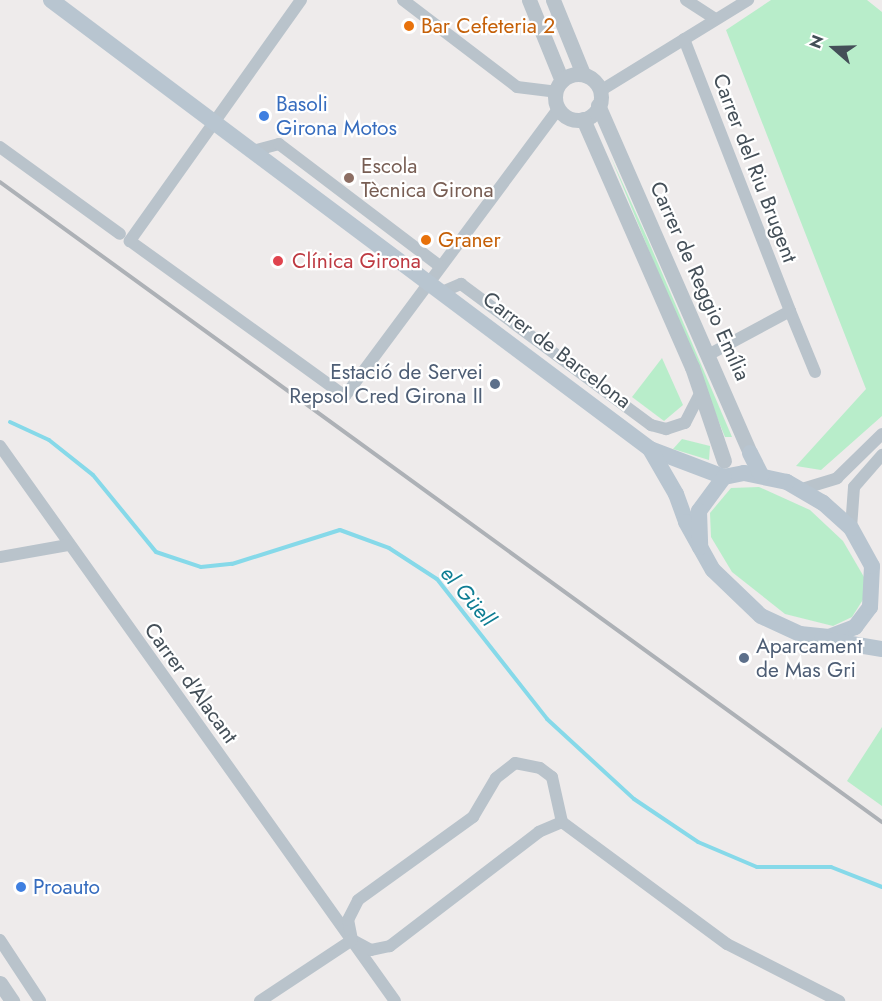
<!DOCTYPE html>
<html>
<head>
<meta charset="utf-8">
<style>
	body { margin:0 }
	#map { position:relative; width:882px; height:1001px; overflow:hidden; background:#eeebeb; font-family:Jost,sans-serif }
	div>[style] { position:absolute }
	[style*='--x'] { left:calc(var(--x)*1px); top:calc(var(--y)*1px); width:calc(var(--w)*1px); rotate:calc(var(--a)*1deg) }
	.green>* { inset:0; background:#b8edca }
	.stream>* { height:4px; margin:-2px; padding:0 2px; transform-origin:2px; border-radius:2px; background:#86d9e9 }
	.minor>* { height:12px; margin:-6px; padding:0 6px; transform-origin:6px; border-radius:6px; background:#b9c3cb }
	.tertiary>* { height:15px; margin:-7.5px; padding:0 7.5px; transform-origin:7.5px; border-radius:7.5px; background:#b9c3cb }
	.tertiary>.ring { margin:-7.5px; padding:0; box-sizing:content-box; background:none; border:15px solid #b9c3cb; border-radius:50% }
	.secondary>* { height:16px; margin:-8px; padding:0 8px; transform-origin:8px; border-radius:8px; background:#b8c5d0 }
	.rail>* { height:4px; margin:-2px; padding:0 2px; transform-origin:2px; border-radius:2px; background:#adb1b6 }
	.dots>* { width:16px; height:16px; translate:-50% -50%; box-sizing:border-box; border:3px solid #fff; border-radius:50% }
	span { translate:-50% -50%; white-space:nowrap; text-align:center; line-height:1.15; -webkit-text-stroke:4.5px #fff; paint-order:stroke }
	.food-label { font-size:21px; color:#c56008 }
	.left { translate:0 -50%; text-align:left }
	.shop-label { font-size:21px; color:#366cbe }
	.education-label { font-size:21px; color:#785e54 }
	.street-label { font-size:21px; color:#444f58 }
	.health-label { font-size:21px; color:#be3a42 }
	.service-label { font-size:21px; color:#4e5e75 }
	.right { translate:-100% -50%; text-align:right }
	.water-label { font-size:22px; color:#0e7d93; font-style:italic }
	.north { position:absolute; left:804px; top:18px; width:60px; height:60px; -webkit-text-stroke:4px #fff; paint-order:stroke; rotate:290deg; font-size:16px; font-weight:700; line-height:24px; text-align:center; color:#444f58 }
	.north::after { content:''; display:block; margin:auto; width:21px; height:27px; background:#444f58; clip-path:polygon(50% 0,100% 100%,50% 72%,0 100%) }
</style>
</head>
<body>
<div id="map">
	<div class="green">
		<div style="clip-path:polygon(771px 0,867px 0,882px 12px,882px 416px,821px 470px,796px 466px,866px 389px,726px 30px)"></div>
		<div style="clip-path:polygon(610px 155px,648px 240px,732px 437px,725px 437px)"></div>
		<div style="clip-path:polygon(662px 358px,683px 405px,664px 421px,632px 397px)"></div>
		<div style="clip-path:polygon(682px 439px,710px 446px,709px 460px,673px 449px)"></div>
		<div style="clip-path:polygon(759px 487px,810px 510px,843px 541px,864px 577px,864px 598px,852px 617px,833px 626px,785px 614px,732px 572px,711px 537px,710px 513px,731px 488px)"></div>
		<div style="clip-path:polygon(882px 727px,882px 806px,847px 781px)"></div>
	</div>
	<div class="stream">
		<div style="--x:10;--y:422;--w:43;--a:24.8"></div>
		<div style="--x:49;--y:440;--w:56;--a:38.5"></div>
		<div style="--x:93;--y:475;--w:99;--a:50.7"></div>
		<div style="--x:156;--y:552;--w:47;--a:18.4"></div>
		<div style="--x:201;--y:567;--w:31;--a:-6"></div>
		<div style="--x:232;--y:564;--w:113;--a:-17.5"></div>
		<div style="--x:340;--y:530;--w:52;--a:20.2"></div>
		<div style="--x:389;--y:548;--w:57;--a:32.9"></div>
		<div style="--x:437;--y:579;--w:178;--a:51.8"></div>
		<div style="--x:547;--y:719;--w:118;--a:42.6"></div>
		<div style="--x:634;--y:799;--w:77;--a:33.9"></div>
		<div style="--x:698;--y:842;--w:64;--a:23"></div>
		<div style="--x:757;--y:867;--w:74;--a:0"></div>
		<div style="--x:831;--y:867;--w:55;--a:21.4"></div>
	</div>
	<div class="minor">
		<div style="--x:301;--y:0;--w:296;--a:125.4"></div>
		<div style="--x:130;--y:241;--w:265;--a:35.8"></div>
		<div style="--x:345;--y:396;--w:357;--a:-53.4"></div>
		<div style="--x:403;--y:0;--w:143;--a:37.3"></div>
		<div style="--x:517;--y:87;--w:39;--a:7"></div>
		<div style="--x:686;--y:0;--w:35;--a:33"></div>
		<div style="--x:684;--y:39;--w:292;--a:68.7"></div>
		<div style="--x:790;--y:311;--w:93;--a:151.8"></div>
		<div style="--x:600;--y:91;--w:174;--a:-31.6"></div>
		<div style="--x:0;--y:147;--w:148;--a:35.9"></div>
		<div style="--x:253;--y:151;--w:27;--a:-15"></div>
		<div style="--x:279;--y:144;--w:202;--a:37.2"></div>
		<div style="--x:442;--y:292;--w:21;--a:-23"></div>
		<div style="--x:461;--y:284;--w:237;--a:36.6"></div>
		<div style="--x:651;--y:425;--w:16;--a:15"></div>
		<div style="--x:666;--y:429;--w:20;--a:-18"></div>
		<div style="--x:685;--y:423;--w:36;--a:-63"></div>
		<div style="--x:790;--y:311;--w:66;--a:67.7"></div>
		<div style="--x:0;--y:446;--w:681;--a:54.56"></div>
		<div style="--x:802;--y:489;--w:37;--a:-17"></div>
		<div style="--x:837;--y:478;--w:63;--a:-44.4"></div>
		<div style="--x:851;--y:528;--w:41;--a:-85.8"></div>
		<div style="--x:854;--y:487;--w:43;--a:-48.8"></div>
		<div style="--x:0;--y:557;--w:69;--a:-10"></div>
		<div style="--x:515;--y:763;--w:25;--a:11"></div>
		<div style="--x:540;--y:768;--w:15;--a:37"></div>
		<div style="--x:552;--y:777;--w:46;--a:77.5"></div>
		<div style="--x:562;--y:822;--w:25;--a:157"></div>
		<div style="--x:539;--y:832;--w:188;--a:142.6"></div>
		<div style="--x:390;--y:946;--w:19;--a:168"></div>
		<div style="--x:371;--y:950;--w:21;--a:-152"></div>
		<div style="--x:352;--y:940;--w:20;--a:-101"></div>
		<div style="--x:348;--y:920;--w:22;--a:-63"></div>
		<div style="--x:358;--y:900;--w:142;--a:-35.8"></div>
		<div style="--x:473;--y:817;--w:45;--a:-59.5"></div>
		<div style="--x:496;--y:778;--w:24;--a:-38"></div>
		<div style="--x:562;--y:822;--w:205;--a:36.5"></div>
		<div style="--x:727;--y:944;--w:126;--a:27"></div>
		<div style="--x:0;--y:940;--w:73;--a:56.7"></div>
		<div style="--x:260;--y:1001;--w:110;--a:-33.5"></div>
	</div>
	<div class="tertiary">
		<div style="--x:529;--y:0;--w:87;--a:67.8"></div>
		<div style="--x:553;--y:0;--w:80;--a:67.9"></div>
		<div class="ring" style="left:555px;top:74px;width:31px;height:31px"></div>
		<div style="--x:598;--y:105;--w:380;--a:66.4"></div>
		<div style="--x:583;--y:119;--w:271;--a:66.3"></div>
		<div style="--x:692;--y:367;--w:99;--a:71.2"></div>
		<div style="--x:0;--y:983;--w:22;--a:56"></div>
	</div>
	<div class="secondary">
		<div style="--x:51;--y:0;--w:749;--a:36.85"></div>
		<div style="--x:650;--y:449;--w:79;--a:20.7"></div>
		<div style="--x:650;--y:449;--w:52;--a:60"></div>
		<div style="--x:676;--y:494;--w:30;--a:70"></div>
		<div style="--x:686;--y:522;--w:29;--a:61"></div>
		<div style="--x:700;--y:547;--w:26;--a:61"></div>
		<div style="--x:713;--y:570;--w:66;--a:43.8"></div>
		<div style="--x:761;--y:616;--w:43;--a:24.8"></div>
		<div style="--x:800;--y:634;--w:29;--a:6"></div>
		<div style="--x:829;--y:637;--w:28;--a:-21"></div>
		<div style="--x:855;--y:627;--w:25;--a:-53"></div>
		<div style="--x:870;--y:607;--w:41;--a:-87.2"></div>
		<div style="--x:872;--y:566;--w:43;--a:-118.9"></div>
		<div style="--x:851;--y:528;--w:38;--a:-138"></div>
		<div style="--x:823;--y:503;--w:42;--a:-149.7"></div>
		<div style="--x:787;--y:482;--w:44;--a:-168.2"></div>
		<div style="--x:744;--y:473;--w:20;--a:169"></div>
		<div style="--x:724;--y:477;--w:42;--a:126.3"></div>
		<div style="--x:699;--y:511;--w:36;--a:88"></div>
		<div style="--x:750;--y:453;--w:25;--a:63"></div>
		<div style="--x:822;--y:639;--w:61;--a:9.5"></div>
	</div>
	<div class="rail">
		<div style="--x:0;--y:182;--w:1090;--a:35.97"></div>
	</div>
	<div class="dots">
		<div style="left:409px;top:26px;background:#e8710a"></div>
		<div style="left:264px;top:116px;background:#3f7fe0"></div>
		<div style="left:349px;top:178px;background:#8d6e63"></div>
		<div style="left:426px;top:240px;background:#e8710a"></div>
		<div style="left:278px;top:261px;background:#e0444e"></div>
		<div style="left:495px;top:384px;background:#5c6f8a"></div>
		<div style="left:744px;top:658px;background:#5c6f8a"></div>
		<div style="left:21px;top:887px;background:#3f7fe0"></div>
	</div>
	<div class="food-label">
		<span class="left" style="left:421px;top:26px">Bar Cefeteria 2</span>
		<span class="left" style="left:438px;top:240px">Graner</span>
	</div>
	<div class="shop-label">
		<span class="left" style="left:276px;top:116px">Basoli<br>Girona Motos</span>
		<span class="left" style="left:33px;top:887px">Proauto</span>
	</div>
	<div class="education-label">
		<span class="left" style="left:361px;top:178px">Escola<br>Tècnica Girona</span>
	</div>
	<div class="street-label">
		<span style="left:755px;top:168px;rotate:69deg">Carrer del Riu Brugent</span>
		<span style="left:700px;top:281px;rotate:66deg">Carrer de Reggio Emília</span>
		<span style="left:557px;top:350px;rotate:37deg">Carrer de Barcelona</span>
		<span style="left:191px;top:683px;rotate:54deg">Carrer d'Alacant</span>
	</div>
	<div class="health-label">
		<span class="left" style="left:292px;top:261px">Clínica Girona</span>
	</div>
	<div class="service-label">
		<span class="right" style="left:483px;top:384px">Estació de Servei<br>Repsol Cred Girona II</span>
		<span class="left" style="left:756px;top:658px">Aparcament<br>de Mas Gri</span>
	</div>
	<div class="water-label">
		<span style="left:468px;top:596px;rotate:49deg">el Güell</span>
	</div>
	<div class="north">N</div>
</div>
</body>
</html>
